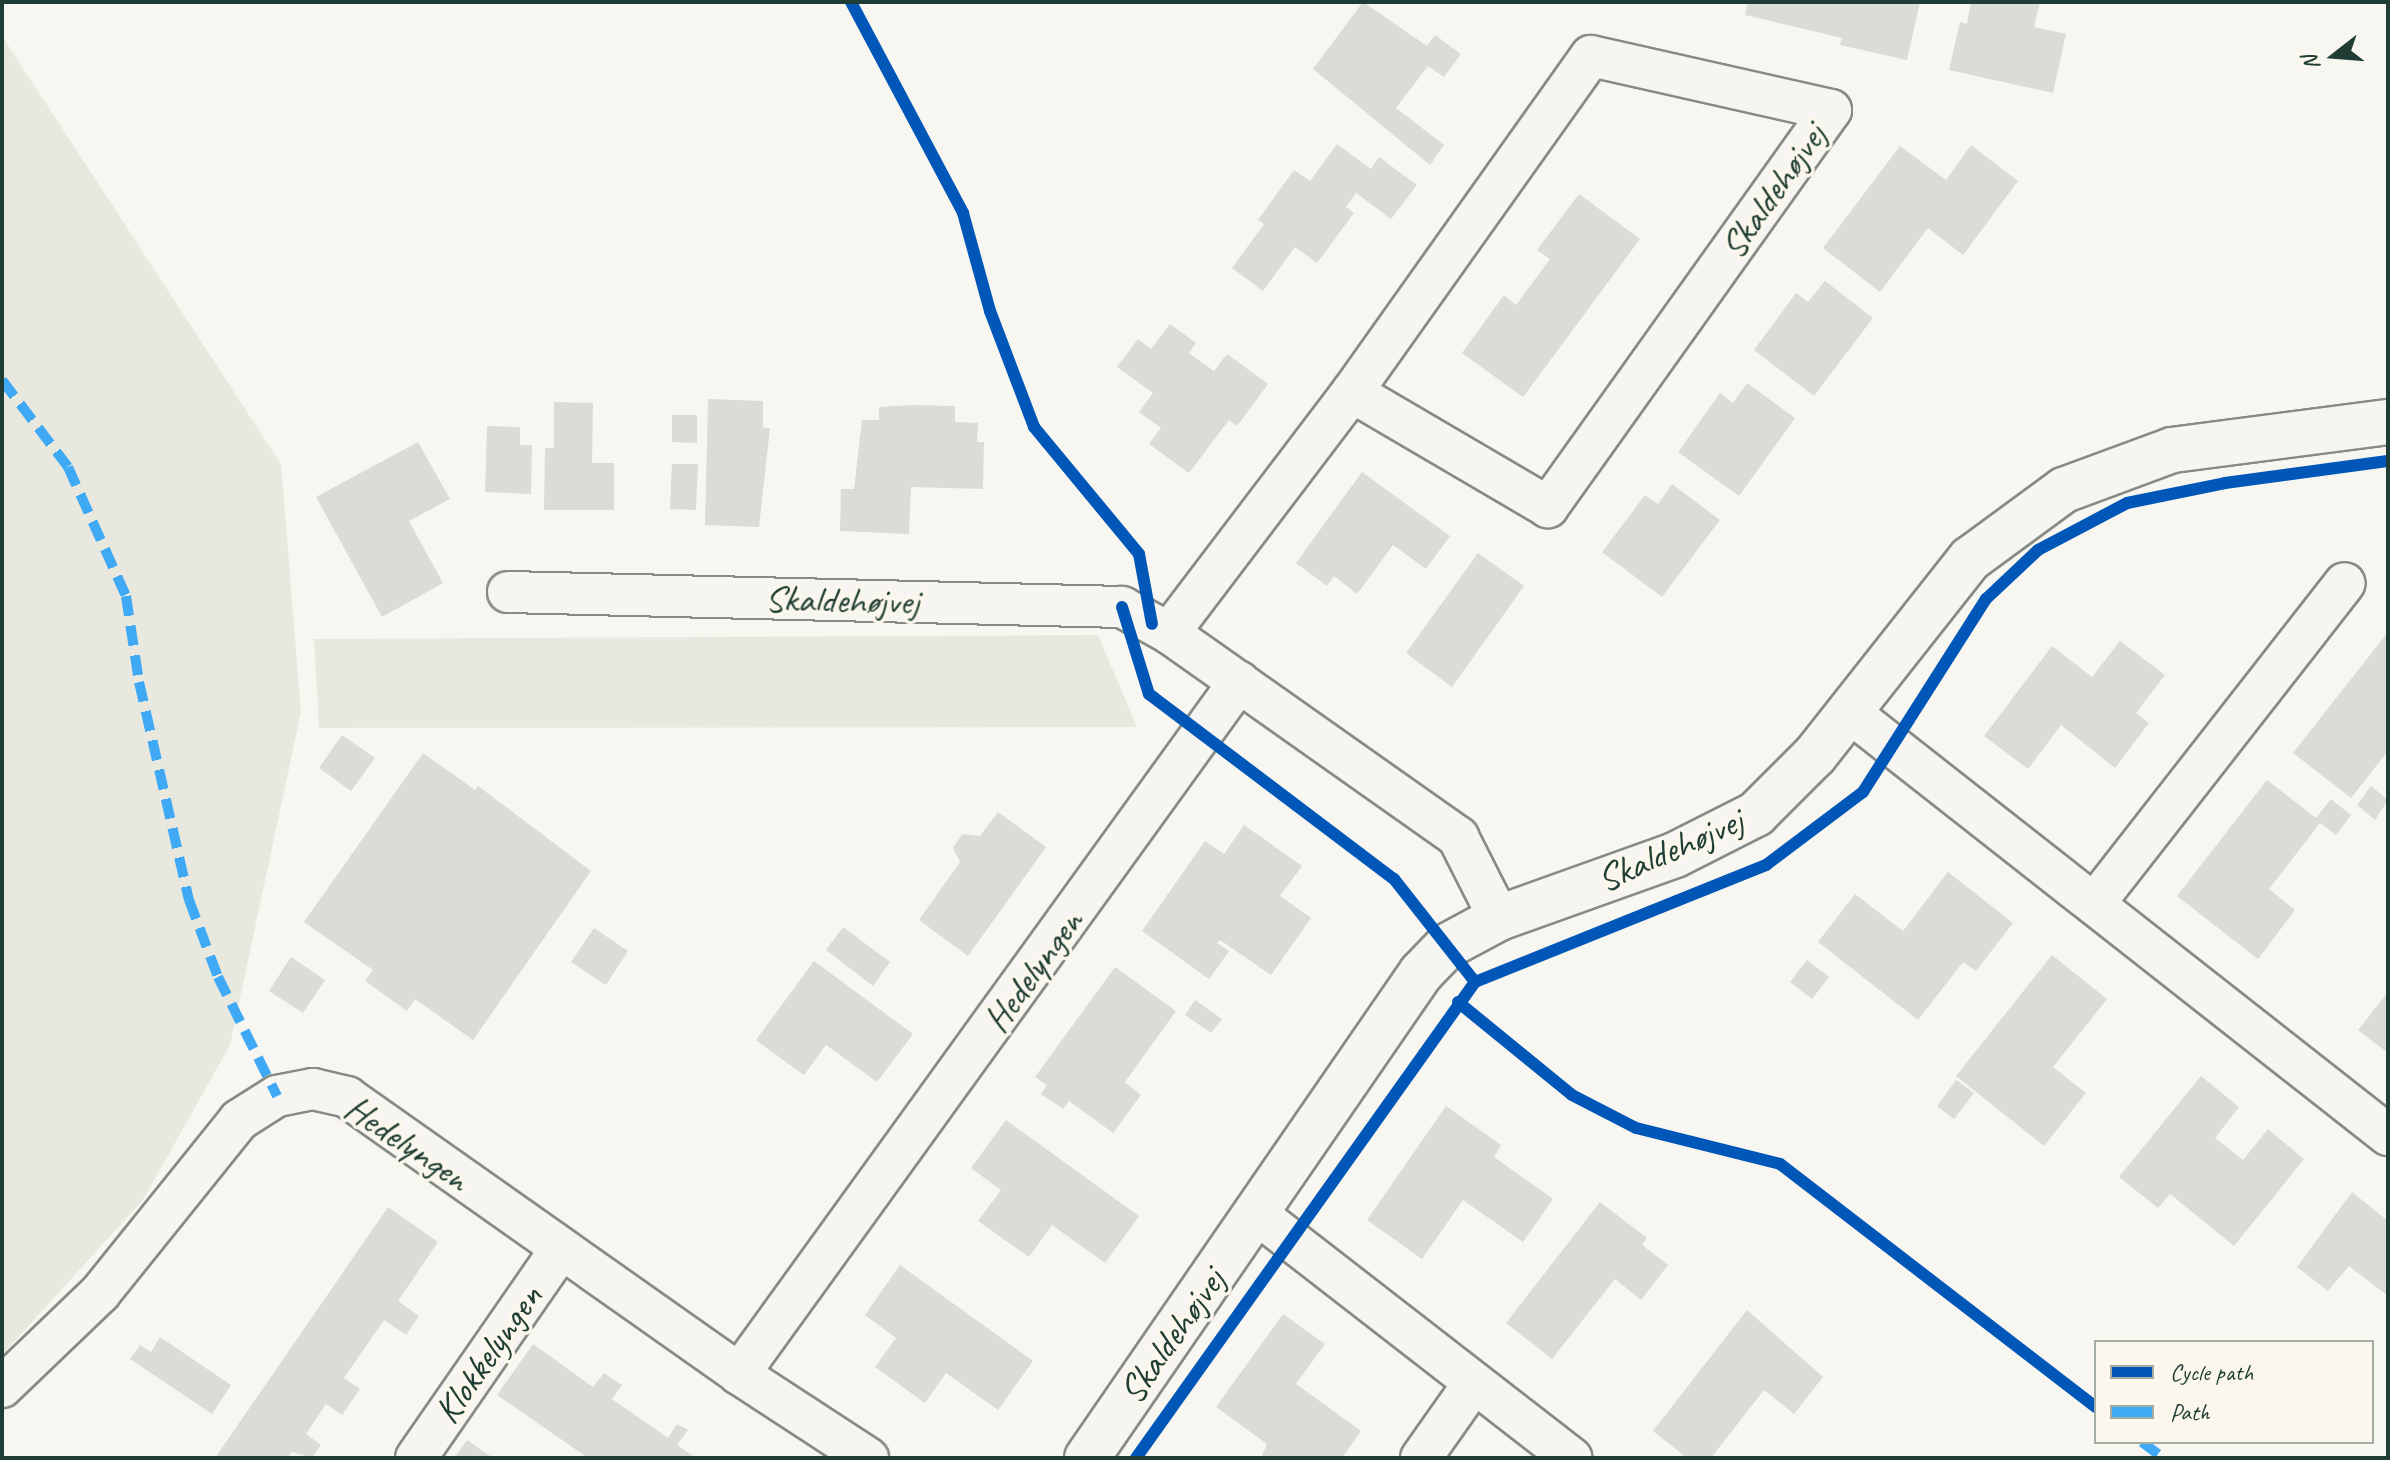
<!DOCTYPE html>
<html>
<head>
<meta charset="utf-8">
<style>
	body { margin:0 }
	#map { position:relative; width:2390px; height:1460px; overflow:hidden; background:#f8f6f0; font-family:Caveat,sans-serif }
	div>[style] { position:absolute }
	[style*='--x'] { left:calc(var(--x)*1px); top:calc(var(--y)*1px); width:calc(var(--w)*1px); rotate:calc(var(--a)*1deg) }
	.green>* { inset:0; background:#e8e8df }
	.building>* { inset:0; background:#dbdbd7 }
	.roads { filter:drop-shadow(2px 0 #868b86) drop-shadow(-2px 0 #868b86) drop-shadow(0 2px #868b86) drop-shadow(0 -2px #868b86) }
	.street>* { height:40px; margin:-20px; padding:0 20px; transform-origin:20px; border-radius:20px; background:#f6f5f1 }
	.secondary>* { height:44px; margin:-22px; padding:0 22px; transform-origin:22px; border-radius:22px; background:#f6f5f1 }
	.quiet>* { height:10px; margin-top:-5px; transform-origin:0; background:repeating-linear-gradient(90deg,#3fa9f5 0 20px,transparent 0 30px) }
	.cycleway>* { height:12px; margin:-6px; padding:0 6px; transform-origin:6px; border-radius:6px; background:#0057b8 }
	span { translate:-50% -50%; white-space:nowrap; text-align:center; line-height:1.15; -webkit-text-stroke:7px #fbf7ec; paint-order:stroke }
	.street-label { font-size:38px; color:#1f3d34 }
	.frame { position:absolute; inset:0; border:4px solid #1f3d34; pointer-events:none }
	.legend { position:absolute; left:2094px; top:1340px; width:280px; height:104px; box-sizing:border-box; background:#fbf7ec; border:2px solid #a3ada2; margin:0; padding:10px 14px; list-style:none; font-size:24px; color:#1f3d34 }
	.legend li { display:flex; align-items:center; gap:16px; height:40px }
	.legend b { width:40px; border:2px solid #a3ada2 }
	.north { position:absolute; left:2294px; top:16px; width:80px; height:80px; -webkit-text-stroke:6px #fbf7ec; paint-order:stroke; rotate:253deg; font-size:22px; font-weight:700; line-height:32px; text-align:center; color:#1f3d34 }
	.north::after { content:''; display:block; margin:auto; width:28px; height:36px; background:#1f3d34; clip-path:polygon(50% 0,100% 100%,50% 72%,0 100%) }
</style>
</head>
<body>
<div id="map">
	<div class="green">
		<div style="clip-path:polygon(2px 36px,281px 464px,301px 712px,230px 1045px,143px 1200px,2px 1355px)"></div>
		<div style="clip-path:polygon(1098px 635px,1137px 727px,319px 728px,314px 639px)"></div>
	</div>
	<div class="building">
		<div style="clip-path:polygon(1363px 2px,1427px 46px,1435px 35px,1461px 54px,1444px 77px,1428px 66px,1396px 108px,1444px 145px,1430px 165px,1313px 69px)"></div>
		<div style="clip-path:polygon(1748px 2px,1920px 2px,1907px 60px,1840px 45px,1842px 38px,1745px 15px)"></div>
		<div style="clip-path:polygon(1971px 2px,2040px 2px,2034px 27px,2066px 34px,2053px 93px,1949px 70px,1960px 22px,1967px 24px)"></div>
		<div style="clip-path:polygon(1337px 144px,1371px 169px,1379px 157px,1417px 185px,1391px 219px,1356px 193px,1346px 207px,1354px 213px,1317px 263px,1295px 247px,1263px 291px,1232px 268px,1264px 224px,1258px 220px,1294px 170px,1310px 181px)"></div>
		<div style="clip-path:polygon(1971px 145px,2018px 181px,1963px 255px,1928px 228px,1880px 292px,1823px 248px,1900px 146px,1946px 180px)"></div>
		<div style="clip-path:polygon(1579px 194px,1640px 239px,1523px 397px,1462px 353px,1504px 295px,1516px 305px,1550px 259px,1537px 250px)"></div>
		<div style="clip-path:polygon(1825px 281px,1873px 318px,1814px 396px,1754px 350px,1796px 293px,1808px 302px)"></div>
		<div style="clip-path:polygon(1170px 324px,1196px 343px,1189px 353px,1214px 371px,1227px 354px,1268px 384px,1237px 426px,1229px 420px,1189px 473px,1149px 444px,1161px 428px,1139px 412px,1153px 393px,1117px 367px,1138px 339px,1151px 349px)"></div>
		<div style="clip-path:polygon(1747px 383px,1795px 418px,1739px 496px,1678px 452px,1720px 393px,1733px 403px)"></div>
		<div style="clip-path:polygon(708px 399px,763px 401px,763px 428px,770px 428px,759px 527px,705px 525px)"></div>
		<div style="clip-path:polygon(554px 402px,593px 403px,592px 463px,614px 463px,614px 510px,544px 510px,545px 448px,554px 448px)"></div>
		<div style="clip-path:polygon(910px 405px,955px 406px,955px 422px,978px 423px,977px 442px,984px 442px,983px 489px,911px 487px,909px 534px,840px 531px,841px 489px,854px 489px,862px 420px,879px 420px,879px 407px)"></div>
		<div style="clip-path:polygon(672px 415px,697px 415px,697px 443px,672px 442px)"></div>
		<div style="clip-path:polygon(487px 426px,520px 427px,520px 445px,532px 445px,531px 494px,485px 492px)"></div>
		<div style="clip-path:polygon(418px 442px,450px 499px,409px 521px,443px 583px,382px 617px,316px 497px)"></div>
		<div style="clip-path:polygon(672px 464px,698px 464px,696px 510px,670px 509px)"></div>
		<div style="clip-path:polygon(1362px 472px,1450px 536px,1426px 569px,1393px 545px,1357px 594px,1334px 576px,1327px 586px,1296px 563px)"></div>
		<div style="clip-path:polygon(1672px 484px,1720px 520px,1662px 597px,1602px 552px,1645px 495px,1658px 504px)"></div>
		<div style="clip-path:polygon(1478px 553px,1524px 586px,1452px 687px,1406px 653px)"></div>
		<div style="clip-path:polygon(2388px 632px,2388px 751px,2351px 798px,2293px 753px)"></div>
		<div style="clip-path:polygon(2120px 641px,2165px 675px,2136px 713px,2149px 723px,2115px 768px,2061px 725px,2028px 769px,1984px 736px,2052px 646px,2092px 677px)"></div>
		<div style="clip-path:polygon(342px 735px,375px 758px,351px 791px,319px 768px)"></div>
		<div style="clip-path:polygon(423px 753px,475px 790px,478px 786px,591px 871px,473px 1040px,415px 999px,407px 1011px,365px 981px,373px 970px,304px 922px)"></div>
		<div style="clip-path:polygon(2267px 780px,2316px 818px,2331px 799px,2351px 815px,2336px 835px,2320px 823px,2269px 889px,2295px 910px,2258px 959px,2177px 896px)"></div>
		<div style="clip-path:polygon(2371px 786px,2388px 800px,2375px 820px,2357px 805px)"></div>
		<div style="clip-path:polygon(998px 812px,1046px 847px,968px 956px,919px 920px,960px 862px,953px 848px,962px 834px,980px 836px)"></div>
		<div style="clip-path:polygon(1244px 825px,1302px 866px,1280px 896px,1311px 918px,1271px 975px,1220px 940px,1217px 943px,1229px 951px,1209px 979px,1142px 931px,1205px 841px,1224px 854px)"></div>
		<div style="clip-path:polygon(1948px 872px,2013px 923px,1976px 971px,1963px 962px,1918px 1020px,1818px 942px,1855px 894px,1903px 931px)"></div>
		<div style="clip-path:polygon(843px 927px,890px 962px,873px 986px,826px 950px)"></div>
		<div style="clip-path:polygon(594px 928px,628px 951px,606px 985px,571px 962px)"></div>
		<div style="clip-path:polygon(2052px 955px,2107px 999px,2053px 1067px,2086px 1093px,2044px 1146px,1956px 1076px)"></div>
		<div style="clip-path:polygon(291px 957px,325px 980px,303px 1013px,269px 991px)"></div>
		<div style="clip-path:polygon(1807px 960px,1829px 977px,1812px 999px,1790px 982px)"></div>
		<div style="clip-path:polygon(814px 961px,913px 1034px,877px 1082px,826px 1045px,804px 1075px,756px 1040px)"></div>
		<div style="clip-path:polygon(1115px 967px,1176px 1011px,1125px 1082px,1141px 1095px,1113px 1133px,1069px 1101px,1063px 1109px,1041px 1094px,1047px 1085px,1035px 1077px)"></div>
		<div style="clip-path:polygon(2388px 992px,2388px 1053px,2358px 1030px)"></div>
		<div style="clip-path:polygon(1195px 1000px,1222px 1019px,1211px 1033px,1185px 1015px)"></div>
		<div style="clip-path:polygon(2201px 1076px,2239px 1107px,2215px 1138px,2243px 1160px,2268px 1129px,2304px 1159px,2234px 1246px,2170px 1194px,2158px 1208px,2119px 1177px)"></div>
		<div style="clip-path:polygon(1956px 1080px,1974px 1093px,1954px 1119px,1937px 1106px)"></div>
		<div style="clip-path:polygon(1446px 1106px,1501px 1145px,1494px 1157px,1553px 1199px,1523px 1242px,1463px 1200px,1422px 1259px,1367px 1220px)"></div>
		<div style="clip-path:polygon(1006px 1120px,1139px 1216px,1105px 1263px,1052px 1225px,1029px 1257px,978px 1221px,1001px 1190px,971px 1168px)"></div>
		<div style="clip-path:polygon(2352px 1192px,2388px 1221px,2388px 1296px,2349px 1266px,2328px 1291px,2297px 1267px)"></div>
		<div style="clip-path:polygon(1600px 1202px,1647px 1238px,1642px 1245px,1668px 1265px,1641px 1300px,1615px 1279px,1552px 1359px,1506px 1323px)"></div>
		<div style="clip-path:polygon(388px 1207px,438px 1242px,398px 1301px,419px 1316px,406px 1335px,384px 1320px,344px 1378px,360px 1389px,342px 1415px,326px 1404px,306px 1434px,321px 1445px,312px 1458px,292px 1452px,288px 1458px,215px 1458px)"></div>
		<div style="clip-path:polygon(900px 1265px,1033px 1361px,998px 1410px,946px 1373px,925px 1403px,875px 1367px,896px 1338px,865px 1315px)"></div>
		<div style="clip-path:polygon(1747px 1310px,1823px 1377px,1794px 1414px,1764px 1390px,1711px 1458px,1687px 1458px,1653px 1431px)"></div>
		<div style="clip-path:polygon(1283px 1314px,1325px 1344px,1296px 1384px,1361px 1431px,1342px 1458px,1261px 1458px,1267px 1444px,1216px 1407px)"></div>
		<div style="clip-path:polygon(160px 1337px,231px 1385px,212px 1414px,130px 1359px,140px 1345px,151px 1352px)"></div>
		<div style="clip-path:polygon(533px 1344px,593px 1387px,604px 1373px,622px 1385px,612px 1399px,668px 1438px,677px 1424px,688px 1430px,677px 1445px,696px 1458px,588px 1458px,497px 1395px)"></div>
		<div style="clip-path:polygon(467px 1440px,493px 1458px,454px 1458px)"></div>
	</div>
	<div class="roads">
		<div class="street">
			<div style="--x:508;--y:592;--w:614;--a:1.4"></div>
			<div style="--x:1122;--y:607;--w:54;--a:29"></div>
			<div style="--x:1169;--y:633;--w:354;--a:35.2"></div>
			<div style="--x:1458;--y:837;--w:91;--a:63.2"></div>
			<div style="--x:1169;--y:633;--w:303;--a:-52.8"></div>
			<div style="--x:1352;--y:392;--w:412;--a:-54.6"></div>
			<div style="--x:1591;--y:56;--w:246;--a:12.7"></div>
			<div style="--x:1831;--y:110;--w:488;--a:125.5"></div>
			<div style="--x:1548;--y:507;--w:227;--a:-149.6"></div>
			<div style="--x:1848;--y:711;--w:687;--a:38.14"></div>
			<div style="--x:2094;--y:904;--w:407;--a:-52"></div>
			<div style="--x:1257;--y:1214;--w:398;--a:37.8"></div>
			<div style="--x:739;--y:1374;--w:854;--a:-54.15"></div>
			<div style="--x:2;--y:1387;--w:136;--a:-43.8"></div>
			<div style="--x:100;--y:1293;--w:222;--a:-51.2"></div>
			<div style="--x:239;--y:1120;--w:45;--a:-32.3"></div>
			<div style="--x:277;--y:1096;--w:37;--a:-11"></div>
			<div style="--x:313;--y:1089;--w:35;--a:13"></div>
			<div style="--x:347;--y:1097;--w:480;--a:35.2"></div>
			<div style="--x:739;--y:1374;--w:154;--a:33.1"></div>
			<div style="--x:416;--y:1458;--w:253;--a:-55.3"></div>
			<div style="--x:1421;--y:1458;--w:92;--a:-54.8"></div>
		</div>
		<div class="secondary">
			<div style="--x:1087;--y:1458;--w:589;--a:-55.45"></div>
			<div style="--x:1421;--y:973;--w:37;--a:-46"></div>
			<div style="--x:1447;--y:946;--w:59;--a:-28.3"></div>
			<div style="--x:1499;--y:918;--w:187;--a:-19.7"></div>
			<div style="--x:1675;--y:855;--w:91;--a:-26.8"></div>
			<div style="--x:1756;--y:814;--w:83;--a:-45"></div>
			<div style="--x:1815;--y:755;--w:250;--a:-51.7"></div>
			<div style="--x:1970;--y:559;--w:117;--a:-36.3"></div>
			<div style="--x:2064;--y:490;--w:115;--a:-20.3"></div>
			<div style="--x:2172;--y:450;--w:218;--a:-7.4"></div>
		</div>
	</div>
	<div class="quiet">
		<div style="--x:2;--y:380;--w:109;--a:52.8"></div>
		<div style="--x:68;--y:467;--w:141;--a:65.8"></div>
		<div style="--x:126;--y:596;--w:87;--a:81.4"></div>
		<div style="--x:139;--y:682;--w:224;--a:77.1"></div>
		<div style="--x:189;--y:900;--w:82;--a:69.4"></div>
		<div style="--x:218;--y:977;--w:133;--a:63.6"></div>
		<div style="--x:2142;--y:1442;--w:26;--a:37"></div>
	</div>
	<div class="cycleway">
		<div style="--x:851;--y:2;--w:239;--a:62"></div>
		<div style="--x:963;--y:213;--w:102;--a:74.6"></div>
		<div style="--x:990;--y:311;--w:124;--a:69.2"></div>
		<div style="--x:1034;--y:427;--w:165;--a:50.4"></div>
		<div style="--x:1139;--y:554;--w:71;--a:79.5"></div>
		<div style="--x:1122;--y:607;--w:91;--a:72.8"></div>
		<div style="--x:1149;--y:694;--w:307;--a:37.1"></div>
		<div style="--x:1394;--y:879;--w:131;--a:51.8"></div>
		<div style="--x:1458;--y:1002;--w:147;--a:39.2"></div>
		<div style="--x:1572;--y:1095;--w:72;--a:27.3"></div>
		<div style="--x:1636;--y:1128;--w:148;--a:14"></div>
		<div style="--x:1780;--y:1164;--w:399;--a:37.6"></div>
		<div style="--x:1136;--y:1458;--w:584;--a:-54.54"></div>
		<div style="--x:1475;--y:982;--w:314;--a:-21.9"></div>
		<div style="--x:1766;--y:865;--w:121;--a:-37"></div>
		<div style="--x:1863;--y:792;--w:229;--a:-57.5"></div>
		<div style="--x:1986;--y:599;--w:71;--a:-43.3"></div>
		<div style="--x:2038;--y:550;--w:101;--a:-27.8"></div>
		<div style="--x:2127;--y:503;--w:100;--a:-11.5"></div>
		<div style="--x:2225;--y:483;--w:164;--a:-7.7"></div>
	</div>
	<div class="street-label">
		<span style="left:1773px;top:191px;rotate:-55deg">Skaldehøjvej</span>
		<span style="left:842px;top:600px;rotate:1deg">Skaldehøjvej</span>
		<span style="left:1670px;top:850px;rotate:-24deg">Skaldehøjvej</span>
		<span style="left:1033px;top:971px;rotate:-54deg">Hedelyngen</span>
		<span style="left:407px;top:1143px;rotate:34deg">Hedelyngen</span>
		<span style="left:1172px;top:1336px;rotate:-55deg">Skaldehøjvej</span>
		<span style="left:488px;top:1354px;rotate:-55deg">Klokkelyngen</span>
	</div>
	<div class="frame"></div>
	<ul class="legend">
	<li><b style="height:10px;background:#0057b8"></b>Cycle path</li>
	<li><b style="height:10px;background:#3fa9f5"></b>Path</li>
	</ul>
	<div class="north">N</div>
</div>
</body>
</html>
